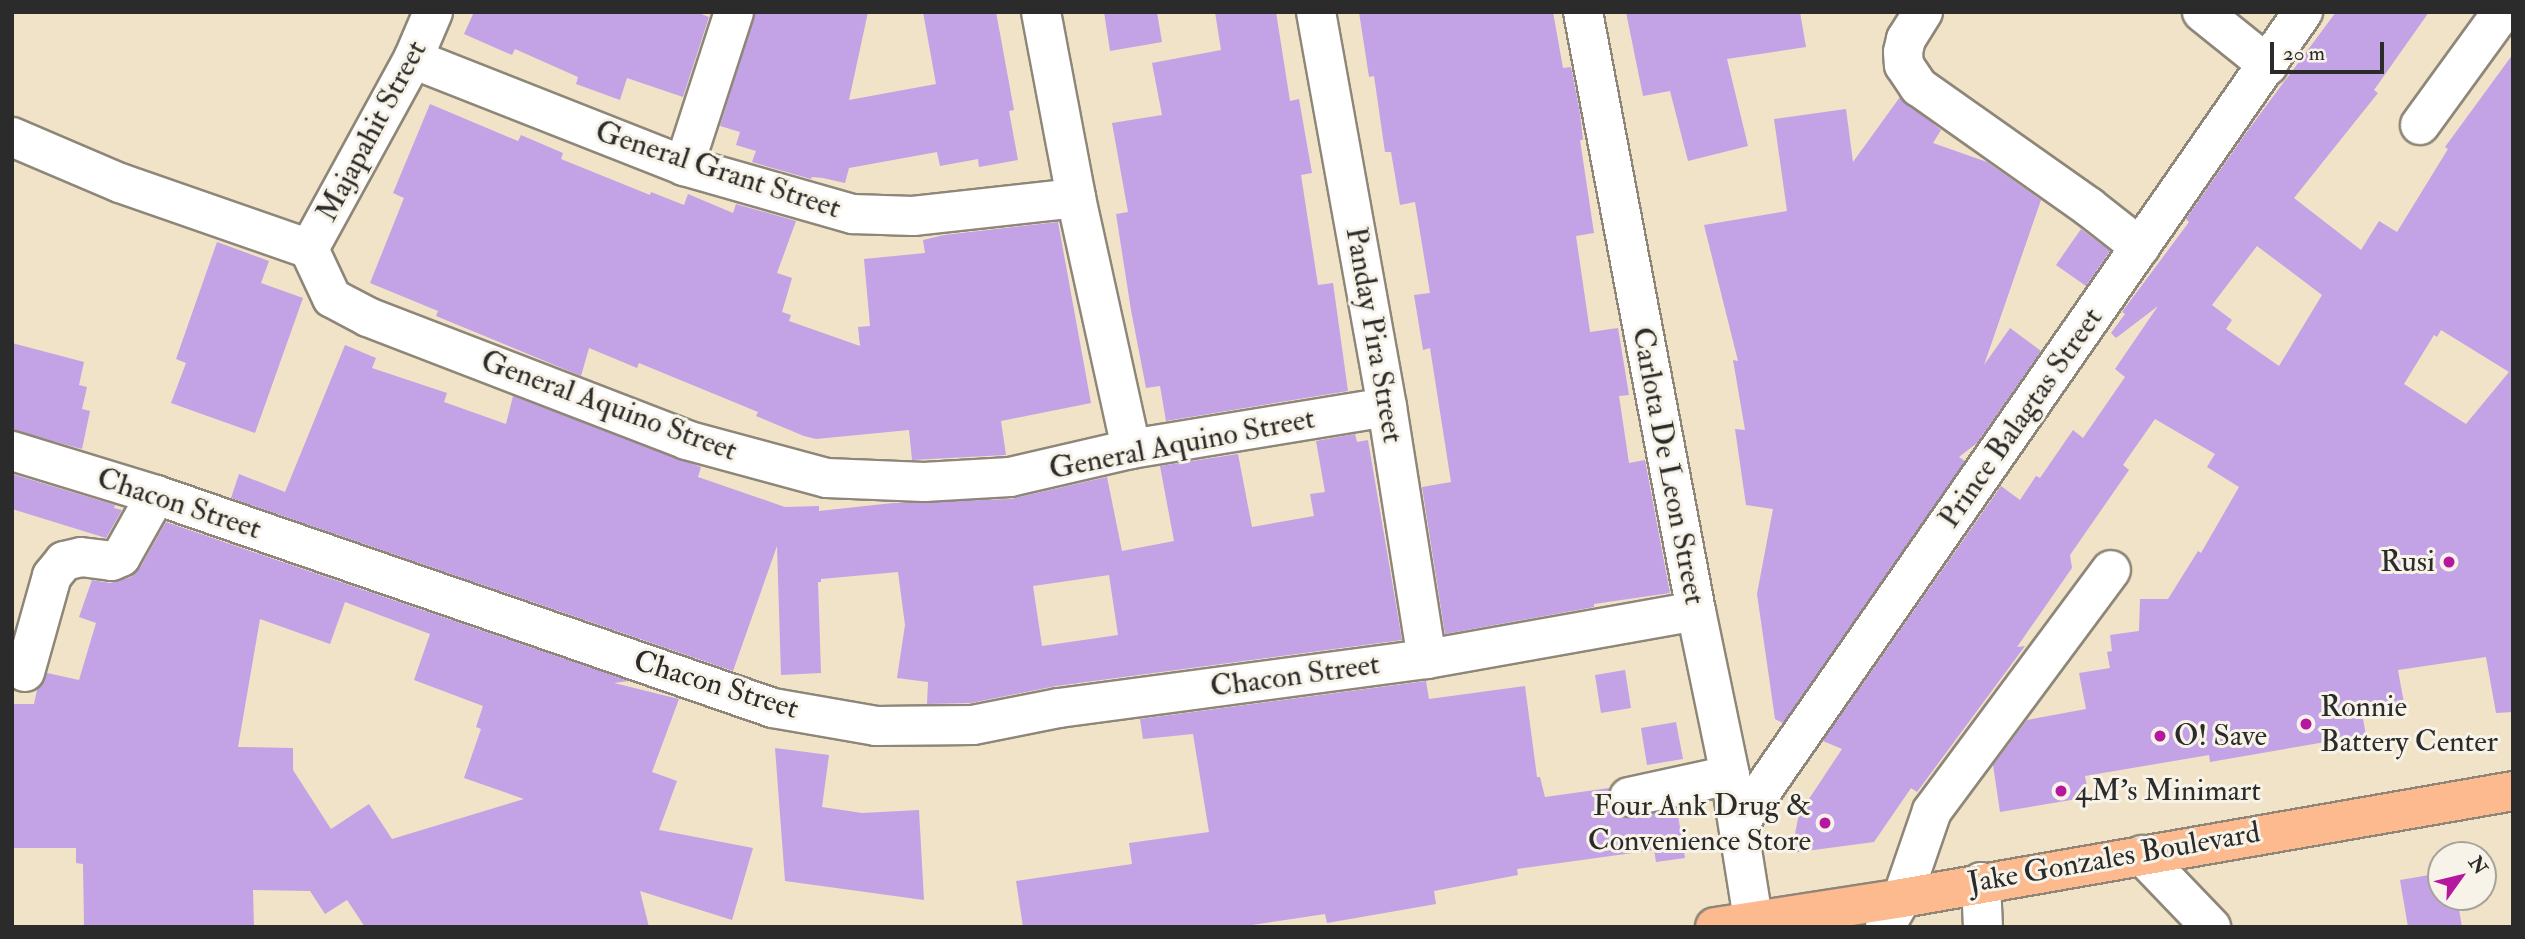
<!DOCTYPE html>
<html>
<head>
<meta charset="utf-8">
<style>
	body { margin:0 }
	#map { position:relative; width:2525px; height:939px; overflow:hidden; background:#f1e3c7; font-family:"IM FELL Double Pica",serif }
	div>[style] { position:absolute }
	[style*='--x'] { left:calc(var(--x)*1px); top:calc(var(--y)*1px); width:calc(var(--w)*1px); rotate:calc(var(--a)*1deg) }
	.building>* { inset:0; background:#c3a2e5 }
	.roads { filter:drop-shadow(2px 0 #8e8779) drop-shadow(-2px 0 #8e8779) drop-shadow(0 2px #8e8779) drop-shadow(0 -2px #8e8779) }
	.minor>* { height:38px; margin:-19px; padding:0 19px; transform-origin:19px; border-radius:19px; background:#fff }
	.major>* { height:38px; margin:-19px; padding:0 19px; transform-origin:19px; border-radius:19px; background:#fcba8e }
	.dots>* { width:19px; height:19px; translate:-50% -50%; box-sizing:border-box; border:4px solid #f7f3e8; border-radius:50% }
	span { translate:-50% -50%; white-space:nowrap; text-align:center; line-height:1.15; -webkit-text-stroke:6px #f7f3e8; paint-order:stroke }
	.street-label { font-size:30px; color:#2b2b2b }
	.poi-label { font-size:30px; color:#2b2b2b }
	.right { translate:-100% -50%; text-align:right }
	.left { translate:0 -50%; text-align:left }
	.frame { position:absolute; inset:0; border:14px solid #2b2b2b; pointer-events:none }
	.north { position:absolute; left:2427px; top:841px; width:70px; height:70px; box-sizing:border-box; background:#f7f3e8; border:2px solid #a5a39c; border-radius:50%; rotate:56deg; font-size:19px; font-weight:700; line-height:28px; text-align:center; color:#2b2b2b }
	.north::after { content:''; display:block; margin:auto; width:24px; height:32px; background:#b5179e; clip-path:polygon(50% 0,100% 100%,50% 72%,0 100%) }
	.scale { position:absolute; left:2270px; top:42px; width:114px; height:32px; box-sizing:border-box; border:4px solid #2b2b2b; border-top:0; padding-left:9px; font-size:21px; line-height:24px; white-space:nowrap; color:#2b2b2b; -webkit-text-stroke:5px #f7f3e8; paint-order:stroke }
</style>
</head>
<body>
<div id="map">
	<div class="building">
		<div style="clip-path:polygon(474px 12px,696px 12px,709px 17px,683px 97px,627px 78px,620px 100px,576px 84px,578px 77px,515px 49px,512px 55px,464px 34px)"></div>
		<div style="clip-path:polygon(755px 12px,868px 12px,849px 100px,936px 84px,923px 12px,996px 12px,1014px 110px,1009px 111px,1018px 160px,979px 167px,978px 159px,940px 166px,937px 152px,849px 168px,845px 183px,823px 178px,812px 177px,811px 179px,752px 162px,756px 151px,736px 145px,740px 132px,720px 126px)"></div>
		<div style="clip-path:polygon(1104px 12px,1157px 12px,1162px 42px,1110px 51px)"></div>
		<div style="clip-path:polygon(1215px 12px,1276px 12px,1290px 101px,1299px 99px,1312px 173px,1301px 175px,1318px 285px,1333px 283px,1348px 391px,1166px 421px,1160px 386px,1146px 388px,1131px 310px,1116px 214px,1128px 212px,1112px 123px,1162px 115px,1152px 63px,1221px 50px)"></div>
		<div style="clip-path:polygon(1359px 12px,1553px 12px,1563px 68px,1571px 67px,1580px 113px,1583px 140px,1580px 140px,1594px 233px,1576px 236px,1590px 332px,1618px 328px,1629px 395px,1619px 396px,1629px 463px,1645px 460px,1670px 593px,1594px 604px,1594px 607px,1445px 634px,1422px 487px,1451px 482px,1430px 348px,1423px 350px,1414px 295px,1430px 293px,1415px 202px,1400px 205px,1391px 152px,1385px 152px,1374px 76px,1369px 77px)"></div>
		<div style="clip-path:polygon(1626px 12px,1800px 12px,1806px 47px,1727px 59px,1748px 146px,1688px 161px,1670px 91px,1643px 96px)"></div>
		<div style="clip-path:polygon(evenodd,2336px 12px,2429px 12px,2374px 90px,2378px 93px,2294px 198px,2361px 250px,2379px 221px,2397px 232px,2448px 149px,2445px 147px,2513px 54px,2513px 712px,2496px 713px,2486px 657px,2398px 670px,2405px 709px,2363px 719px,2366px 735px,2210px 762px,2209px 755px,2085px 776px,2089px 797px,2000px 812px,1993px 765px,2027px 720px,2086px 709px,2079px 673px,2110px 668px,2107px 652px,2112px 651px,2110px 635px,2139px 631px,2140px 599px,2168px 599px,2198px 551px,2201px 553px,2239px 487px,2207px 467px,2215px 454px,2155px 419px,2123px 465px,2129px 470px,2070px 555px,2072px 568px,2017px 647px,2025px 646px,1917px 792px,1911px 788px,1874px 842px,1791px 853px,1799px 814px,1842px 749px,1823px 741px,2001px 486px,2020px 500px,2036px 476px,2040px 478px,2073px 430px,2083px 438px,2125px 377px,2115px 369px,2158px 306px,2116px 338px,2111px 333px,2125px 314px,2122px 312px,2189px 222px,2186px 219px,2246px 133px,2336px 12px,2257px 246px,2322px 295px,2279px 366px,2226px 329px,2232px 320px,2212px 305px,2257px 246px,2336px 12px,2441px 330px,2509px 372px,2466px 424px,2404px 384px,2434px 335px,2437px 337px,2441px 330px)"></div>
		<div style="clip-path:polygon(1900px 97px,1941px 130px,1933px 143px,1987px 162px,2041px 200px,1984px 365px,2010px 328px,2041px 351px,1977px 443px,1959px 457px,1965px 461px,1783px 723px,1775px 719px,1757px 594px,1773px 509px,1746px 505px,1735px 429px,1745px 430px,1733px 360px,1738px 361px,1704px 225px,1787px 211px,1774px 119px,1846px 109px,1853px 162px)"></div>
		<div style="clip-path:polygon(430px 104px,518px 141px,521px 135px,563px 153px,561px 159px,650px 195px,651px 192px,684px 205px,688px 194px,733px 213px,736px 204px,796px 221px,777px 273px,792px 278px,782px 312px,791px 315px,789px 321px,860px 346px,858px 327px,870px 326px,864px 259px,925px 253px,923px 240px,944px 235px,1058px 222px,1091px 403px,1001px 421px,1006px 455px,912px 460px,909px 430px,816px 439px,804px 436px,756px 416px,758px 412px,639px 363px,637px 368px,589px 348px,581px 376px,436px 316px,438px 311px,370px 283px,404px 198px,393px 193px)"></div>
		<div style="clip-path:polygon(2081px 229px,2110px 251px,2086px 286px,2056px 265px)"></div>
		<div style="clip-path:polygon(217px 242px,269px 261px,261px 283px,303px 298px,255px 433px,171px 403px,186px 363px,176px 359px)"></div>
		<div style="clip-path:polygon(12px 343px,84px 362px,79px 385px,87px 387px,82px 409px,90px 411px,82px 449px,12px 430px)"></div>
		<div style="clip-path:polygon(evenodd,345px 345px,376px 358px,372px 368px,447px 393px,444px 402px,506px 424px,513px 396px,701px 467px,698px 477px,785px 507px,819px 506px,819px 511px,893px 503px,1011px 499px,1107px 477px,1122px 551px,1174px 541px,1160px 466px,1238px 454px,1252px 527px,1314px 516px,1310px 494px,1325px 492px,1316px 441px,1355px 434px,1357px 442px,1368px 440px,1402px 640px,1056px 686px,971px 703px,927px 704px,928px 682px,897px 678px,905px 625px,898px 572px,821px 579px,821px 582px,818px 582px,821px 673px,781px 675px,777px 546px,733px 671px,231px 498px,239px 474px,285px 492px,345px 345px,1109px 575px,1118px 635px,1042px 646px,1033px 586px,1109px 575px)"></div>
		<div style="clip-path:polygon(12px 474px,115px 505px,114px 508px,122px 510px,106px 538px,12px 509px)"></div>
		<div style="clip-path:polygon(evenodd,166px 522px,629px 681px,614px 683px,679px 699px,652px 772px,677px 781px,659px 830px,753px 848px,732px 920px,640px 891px,649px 927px,365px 927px,347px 900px,325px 914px,310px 891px,253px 890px,254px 927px,84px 927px,83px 864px,76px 863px,76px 848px,12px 848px,12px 704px,34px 704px,37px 690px,47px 673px,79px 680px,96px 623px,79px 617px,92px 580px,110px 583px,131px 577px,140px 568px,166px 522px,345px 602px,430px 634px,414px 680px,483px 706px,476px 727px,481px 729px,464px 778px,524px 799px,392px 839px,369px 804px,331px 829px,293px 770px,293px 748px,238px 747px,260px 619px,330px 644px,345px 602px)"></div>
		<div style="clip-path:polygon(1625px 670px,1631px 708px,1601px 713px,1595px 675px)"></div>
		<div style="clip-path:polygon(1426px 681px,1429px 699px,1525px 686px,1537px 777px,1540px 777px,1545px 797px,1609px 788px,1608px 802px,1613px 812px,1623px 818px,1677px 809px,1685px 858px,1656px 862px,1654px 850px,1517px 869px,1518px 875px,1434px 891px,1436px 904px,1327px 923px,1325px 914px,1239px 927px,1023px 927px,1016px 881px,1132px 864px,1129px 843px,1209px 832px,1193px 734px,1143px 739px,1140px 719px)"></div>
		<div style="clip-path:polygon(1676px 722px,1683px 759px,1647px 765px,1641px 728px)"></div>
		<div style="clip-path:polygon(775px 748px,829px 755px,822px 807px,862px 813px,919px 810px,924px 900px,785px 881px)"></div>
		<div style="clip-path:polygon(2441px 873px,2441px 897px,2457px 897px,2462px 927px,2408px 927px,2400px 880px)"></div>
	</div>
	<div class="roads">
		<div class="minor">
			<div style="--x:1041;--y:12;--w:189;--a:79.3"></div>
			<div style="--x:1076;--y:198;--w:257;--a:77.6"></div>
			<div style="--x:1316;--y:12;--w:401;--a:79.8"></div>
			<div style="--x:1387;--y:407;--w:255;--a:81"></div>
			<div style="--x:1583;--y:12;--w:610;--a:79.32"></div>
			<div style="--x:1696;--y:611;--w:167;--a:78.3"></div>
			<div style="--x:1730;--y:775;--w:146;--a:80.9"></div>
			<div style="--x:1923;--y:12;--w:32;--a:122"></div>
			<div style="--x:1906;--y:39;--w:13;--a:103"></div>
			<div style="--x:1903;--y:52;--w:13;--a:86"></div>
			<div style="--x:1904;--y:65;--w:27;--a:56"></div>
			<div style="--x:1919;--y:87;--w:208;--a:35.2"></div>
			<div style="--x:2089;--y:207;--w:65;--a:38.1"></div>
			<div style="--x:2202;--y:12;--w:85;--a:38.8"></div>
			<div style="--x:413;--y:59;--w:291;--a:21.5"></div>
			<div style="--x:684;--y:166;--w:176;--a:15.9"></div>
			<div style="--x:853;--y:214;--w:60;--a:1.9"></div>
			<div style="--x:913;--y:216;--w:164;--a:-6.3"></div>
			<div style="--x:2420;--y:125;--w:140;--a:-54"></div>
			<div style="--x:12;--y:137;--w:117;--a:23.1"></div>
			<div style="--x:120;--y:183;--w:200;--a:19.2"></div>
			<div style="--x:309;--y:249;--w:54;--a:64.9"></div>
			<div style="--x:332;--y:298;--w:41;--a:27.8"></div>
			<div style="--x:368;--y:317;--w:341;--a:21.1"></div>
			<div style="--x:686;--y:440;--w:146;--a:15.1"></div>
			<div style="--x:827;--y:478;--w:97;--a:2.4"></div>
			<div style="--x:924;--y:482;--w:86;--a:-3.3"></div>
			<div style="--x:1010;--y:477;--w:124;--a:-13"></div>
			<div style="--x:1131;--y:449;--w:259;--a:-9.3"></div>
			<div style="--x:684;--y:166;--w:162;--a:-72"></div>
			<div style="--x:309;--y:249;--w:217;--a:-61.3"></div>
			<div style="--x:413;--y:59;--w:51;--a:-66.9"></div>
			<div style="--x:12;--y:451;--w:151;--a:17"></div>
			<div style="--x:156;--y:495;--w:653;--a:19.05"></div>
			<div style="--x:773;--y:708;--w:105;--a:9.9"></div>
			<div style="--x:876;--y:726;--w:97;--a:-0.6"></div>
			<div style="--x:973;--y:725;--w:88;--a:-11.2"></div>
			<div style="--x:1059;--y:708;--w:371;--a:-7.6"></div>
			<div style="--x:1427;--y:659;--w:273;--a:-10.1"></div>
			<div style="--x:25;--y:672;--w:100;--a:-74.3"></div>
			<div style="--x:52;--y:576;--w:19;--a:-51"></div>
			<div style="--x:64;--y:561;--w:17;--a:-13"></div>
			<div style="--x:81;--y:557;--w:31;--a:7"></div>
			<div style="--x:112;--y:561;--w:10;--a:-24"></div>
			<div style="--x:121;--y:557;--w:71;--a:-60.6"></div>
			<div style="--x:1629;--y:797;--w:103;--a:-12.3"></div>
			<div style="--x:1739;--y:824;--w:989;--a:-55.22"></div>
			<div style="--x:2142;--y:855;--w:100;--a:46.2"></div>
			<div style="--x:1981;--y:882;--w:45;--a:87.5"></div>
			<div style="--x:1885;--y:927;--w:34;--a:-60"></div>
			<div style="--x:1902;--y:898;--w:92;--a:-71"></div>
			<div style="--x:1932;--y:811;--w:300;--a:-53.4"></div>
		</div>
		<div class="major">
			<div style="--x:1715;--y:927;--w:189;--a:-8.8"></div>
			<div style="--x:1902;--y:898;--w:620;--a:-9.93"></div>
		</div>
	</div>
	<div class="dots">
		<div style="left:2449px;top:562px;background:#b5179e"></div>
		<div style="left:2306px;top:724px;background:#b5179e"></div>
		<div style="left:2160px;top:736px;background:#b5179e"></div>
		<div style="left:2061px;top:791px;background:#b5179e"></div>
		<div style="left:1825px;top:823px;background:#b5179e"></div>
	</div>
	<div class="street-label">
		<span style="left:372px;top:131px;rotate:-62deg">Majapahit Street</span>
		<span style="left:718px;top:170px;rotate:18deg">General Grant Street</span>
		<span style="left:1374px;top:335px;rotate:80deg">Panday Pira Street</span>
		<span style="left:609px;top:406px;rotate:20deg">General Aquino Street</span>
		<span style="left:2021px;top:418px;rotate:-55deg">Prince Balagtas Street</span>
		<span style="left:1182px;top:444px;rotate:-11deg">General Aquino Street</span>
		<span style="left:1668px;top:466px;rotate:79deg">Carlota De Leon Street</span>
		<span style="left:179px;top:504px;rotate:18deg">Chacon Street</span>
		<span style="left:1295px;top:676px;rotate:-8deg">Chacon Street</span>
		<span style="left:716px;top:685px;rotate:17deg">Chacon Street</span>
		<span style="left:2114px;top:858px;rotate:-10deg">Jake Gonzales Boulevard</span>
	</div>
	<div class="poi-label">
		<span class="right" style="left:2435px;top:562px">Rusi</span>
		<span class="left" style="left:2320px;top:724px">Ronnie<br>Battery Center</span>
		<span class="left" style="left:2174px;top:736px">O! Save</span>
		<span class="left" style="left:2075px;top:791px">4M's Minimart</span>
		<span class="right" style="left:1811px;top:823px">Four Ank Drug &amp;<br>Convenience Store</span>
	</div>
	<div class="frame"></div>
	<div class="north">N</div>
	<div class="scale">20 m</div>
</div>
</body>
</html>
